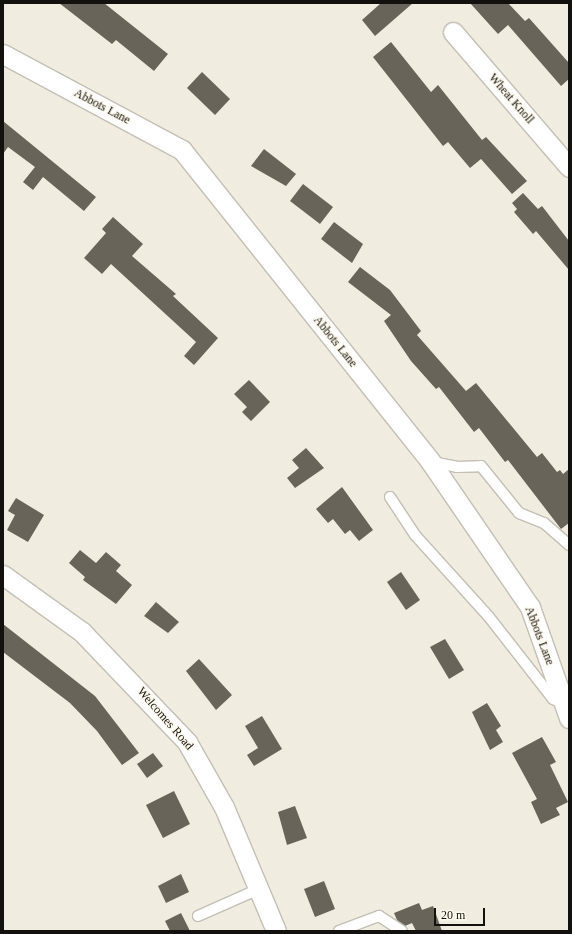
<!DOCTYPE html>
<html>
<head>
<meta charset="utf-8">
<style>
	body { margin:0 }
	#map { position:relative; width:572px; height:934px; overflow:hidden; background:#f1ece0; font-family:Georgia,serif }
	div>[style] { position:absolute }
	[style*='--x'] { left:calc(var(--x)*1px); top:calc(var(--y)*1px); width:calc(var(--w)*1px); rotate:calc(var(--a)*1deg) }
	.building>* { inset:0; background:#69645a }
	.roads { filter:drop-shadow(1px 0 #c4bfb4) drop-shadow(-1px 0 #c4bfb4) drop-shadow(0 1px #c4bfb4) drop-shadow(0 -1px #c4bfb4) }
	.lane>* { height:10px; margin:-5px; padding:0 5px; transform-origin:5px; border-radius:5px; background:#fff }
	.street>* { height:19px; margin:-9.5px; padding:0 9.5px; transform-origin:9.5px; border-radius:9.5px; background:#fff }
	span { translate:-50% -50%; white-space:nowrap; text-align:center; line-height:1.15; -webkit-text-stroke:3px #fef9ed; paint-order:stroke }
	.street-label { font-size:12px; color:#13110d }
	.frame { position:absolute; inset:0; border:4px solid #13110d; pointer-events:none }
	.scale { position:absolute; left:434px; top:908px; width:51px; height:18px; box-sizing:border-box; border:2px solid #13110d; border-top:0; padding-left:5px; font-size:12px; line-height:14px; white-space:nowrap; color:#13110d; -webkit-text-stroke:3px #fef9ed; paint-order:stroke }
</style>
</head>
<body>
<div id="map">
	<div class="building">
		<div style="clip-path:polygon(59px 3px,104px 3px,168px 54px,154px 71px,116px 40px,112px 44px)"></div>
		<div style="clip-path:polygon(381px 3px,413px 3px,375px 36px,362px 20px)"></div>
		<div style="clip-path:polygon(470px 3px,508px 3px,525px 21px,529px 18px,569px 63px,569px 79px,561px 86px,508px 25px,498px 34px)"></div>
		<div style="clip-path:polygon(391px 42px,431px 92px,438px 85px,482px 140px,486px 137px,527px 181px,512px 194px,481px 159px,470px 168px,448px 142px,443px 146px,373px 57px)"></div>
		<div style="clip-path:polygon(202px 72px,230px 99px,215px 115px,187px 88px)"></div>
		<div style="clip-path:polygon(3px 121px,96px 197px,84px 211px,43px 177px,33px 190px,23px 182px,35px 167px,8px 147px,3px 154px)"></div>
		<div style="clip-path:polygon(264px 149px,296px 174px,286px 186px,251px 166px)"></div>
		<div style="clip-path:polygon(303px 184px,333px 207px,320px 224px,290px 201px)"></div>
		<div style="clip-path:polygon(523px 193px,538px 209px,542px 206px,569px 241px,569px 270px,536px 231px,533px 234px,514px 212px,517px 209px,512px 203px)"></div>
		<div style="clip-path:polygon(113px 217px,143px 244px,132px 256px,176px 294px,173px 296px,218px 338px,194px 365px,184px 356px,196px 342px,111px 264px,102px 274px,84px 258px,106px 233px,102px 229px)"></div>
		<div style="clip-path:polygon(334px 222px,363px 244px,352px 263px,321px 239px)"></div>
		<div style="clip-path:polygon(360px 267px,390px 290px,421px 331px,417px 335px,466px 391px,476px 383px,537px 457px,542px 453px,557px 472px,560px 470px,563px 474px,569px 469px,569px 523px,561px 529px,508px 460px,505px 462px,479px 428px,474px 432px,439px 387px,436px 389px,411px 361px,384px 321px,391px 315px,348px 282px)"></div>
		<div style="clip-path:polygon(249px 380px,270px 402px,251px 421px,242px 412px,247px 407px,234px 394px)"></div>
		<div style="clip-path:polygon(306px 448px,324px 468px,295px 488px,287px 478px,299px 468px,292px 460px)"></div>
		<div style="clip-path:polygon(342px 487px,373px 530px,359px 541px,350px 530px,345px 534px,333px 519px,328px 523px,316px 509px)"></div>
		<div style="clip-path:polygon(16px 498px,44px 515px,28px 542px,7px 530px,15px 515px,8px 511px)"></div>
		<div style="clip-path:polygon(80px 550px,96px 563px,106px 552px,121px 565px,116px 571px,132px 585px,116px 604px,83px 580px,85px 577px,69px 563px)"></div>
		<div style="clip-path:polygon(401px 572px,420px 600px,406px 610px,387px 582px)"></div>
		<div style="clip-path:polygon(156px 602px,179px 622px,168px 633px,144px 616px)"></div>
		<div style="clip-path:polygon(3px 624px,95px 696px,139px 753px,122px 765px,97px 731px,70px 703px,3px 652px)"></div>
		<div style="clip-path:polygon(445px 639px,464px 670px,449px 679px,430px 647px)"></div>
		<div style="clip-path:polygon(199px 659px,232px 695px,216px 710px,186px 671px)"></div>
		<div style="clip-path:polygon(487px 703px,501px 726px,496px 730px,503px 742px,490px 750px,472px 712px)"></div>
		<div style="clip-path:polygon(262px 716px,282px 749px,254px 766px,247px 755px,258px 748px,245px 726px)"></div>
		<div style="clip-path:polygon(542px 737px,556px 762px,550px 765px,568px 802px,556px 808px,560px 815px,541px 824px,531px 802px,537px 799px,512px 753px)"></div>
		<div style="clip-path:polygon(153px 753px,163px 766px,147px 778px,137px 764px)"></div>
		<div style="clip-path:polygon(174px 791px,190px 824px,163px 838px,146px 805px)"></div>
		<div style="clip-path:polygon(295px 806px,307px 838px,287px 845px,278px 812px)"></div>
		<div style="clip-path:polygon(181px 874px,189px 892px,166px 903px,158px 886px)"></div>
		<div style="clip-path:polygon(324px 881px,335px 909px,315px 917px,304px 889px)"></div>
		<div style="clip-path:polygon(419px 903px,422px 910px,433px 906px,442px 931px,416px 931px,412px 923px,405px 926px,397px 920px,394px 913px)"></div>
		<div style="clip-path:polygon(181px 913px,190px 931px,170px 931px,165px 921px)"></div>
	</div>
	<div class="roads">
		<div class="lane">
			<div style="--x:432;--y:462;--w:25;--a:11"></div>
			<div style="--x:457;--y:467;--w:24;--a:-2"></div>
			<div style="--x:481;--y:466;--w:60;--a:51"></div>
			<div style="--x:519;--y:513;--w:27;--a:22"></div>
			<div style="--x:544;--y:523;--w:33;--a:41"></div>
			<div style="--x:390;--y:497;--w:45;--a:56.7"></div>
			<div style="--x:415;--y:535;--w:110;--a:47.9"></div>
			<div style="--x:489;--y:617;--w:104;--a:52"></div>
			<div style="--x:553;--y:699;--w:12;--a:24"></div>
			<div style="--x:198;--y:916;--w:67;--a:-23.9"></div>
			<div style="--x:339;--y:931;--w:43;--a:-20.6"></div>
			<div style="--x:379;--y:916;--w:27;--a:33"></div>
		</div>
		<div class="street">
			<div style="--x:453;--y:32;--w:178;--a:49.3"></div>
			<div style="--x:3;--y:54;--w:203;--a:28.2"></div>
			<div style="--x:182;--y:150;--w:398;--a:51.4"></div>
			<div style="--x:430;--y:461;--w:177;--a:55.6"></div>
			<div style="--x:530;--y:607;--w:118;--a:70.6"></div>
			<div style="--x:3;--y:575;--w:97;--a:35.8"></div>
			<div style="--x:82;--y:632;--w:152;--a:46.3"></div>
			<div style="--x:187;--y:742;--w:75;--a:60.4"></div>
			<div style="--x:224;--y:807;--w:134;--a:67.2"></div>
		</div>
	</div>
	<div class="street-label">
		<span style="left:511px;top:99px;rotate:49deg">Wheat Knoll</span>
		<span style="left:102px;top:107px;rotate:28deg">Abbots Lane</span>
		<span style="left:335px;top:342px;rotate:51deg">Abbots Lane</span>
		<span style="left:539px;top:636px;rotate:69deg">Abbots Lane</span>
		<span style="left:165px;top:719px;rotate:49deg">Welcomes Road</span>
	</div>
	<div class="frame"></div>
	<div class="scale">20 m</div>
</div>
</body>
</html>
